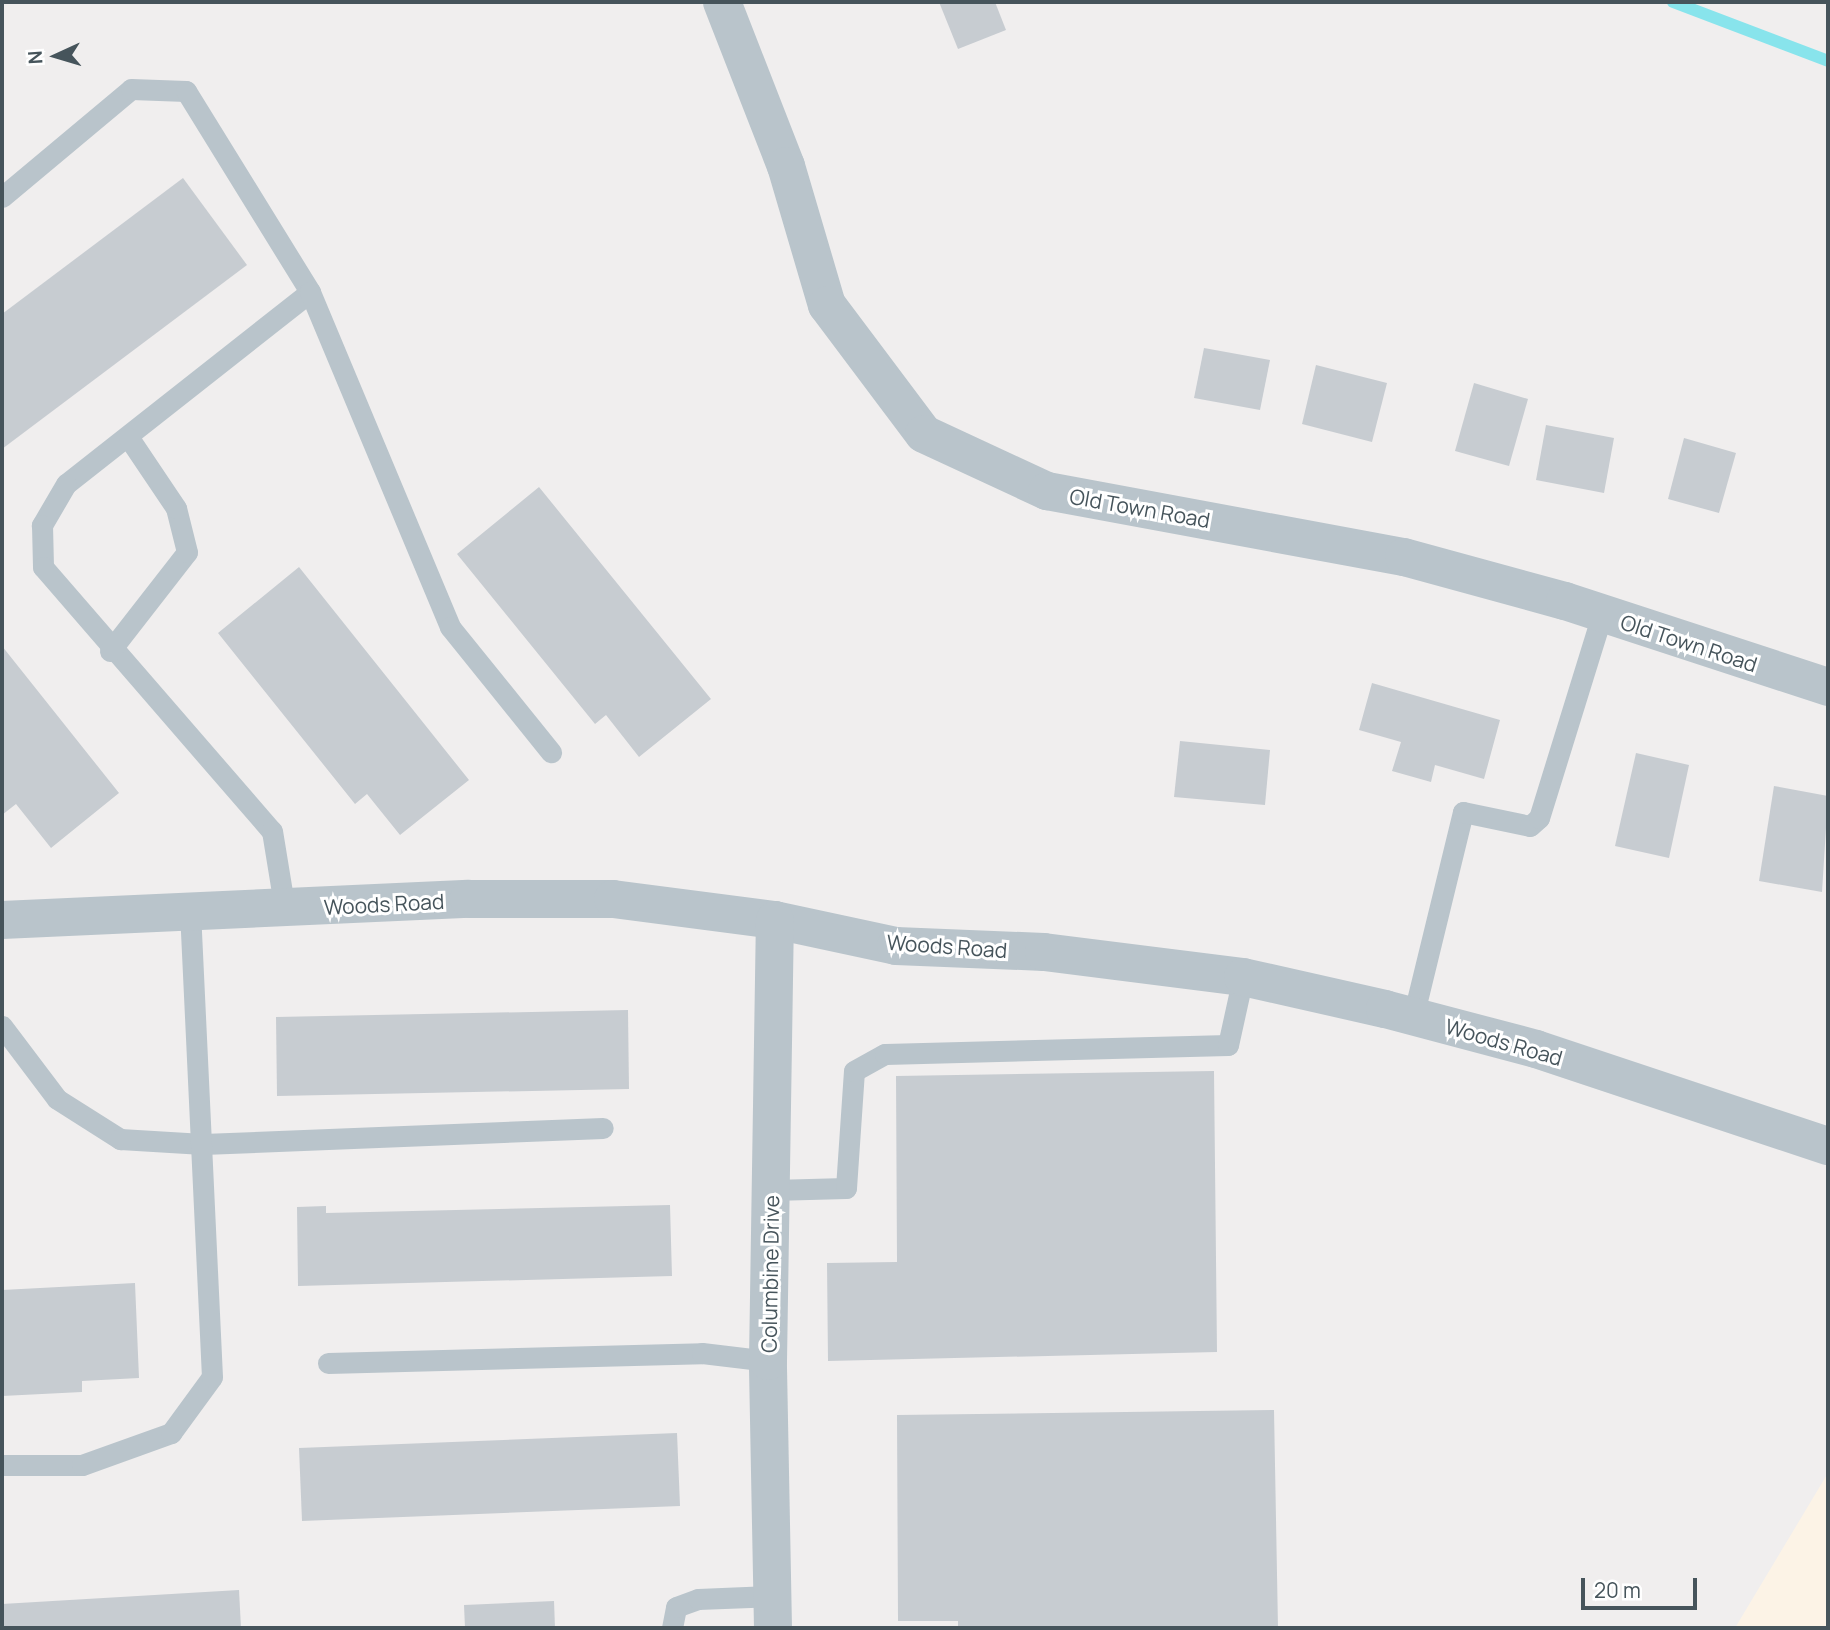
<!DOCTYPE html>
<html>
<head>
<meta charset="utf-8">
<style>
	body { margin:0 }
	#map { position:relative; width:1830px; height:1630px; overflow:hidden; background:#f0eeee; font-family:Manrope,sans-serif }
	div>[style] { position:absolute }
	[style*='--x'] { left:calc(var(--x)*1px); top:calc(var(--y)*1px); width:calc(var(--w)*1px); rotate:calc(var(--a)*1deg) }
	.commercial>* { inset:0; background:#fcf3e6 }
	.stream>* { height:12px; margin:-6px; padding:0 6px; transform-origin:6px; border-radius:6px; background:#88e4ec }
	.building>* { inset:0; background:#c7ccd1 }
	.service>* { height:21px; margin:-10.5px; padding:0 10.5px; transform-origin:10.5px; border-radius:10.5px; background:#b9c4cb }
	.minor>* { height:38px; margin:-19px; padding:0 19px; transform-origin:19px; border-radius:19px; background:#b9c4cb }
	span { translate:-50% -50%; white-space:nowrap; text-align:center; line-height:1.15; -webkit-text-stroke:6px #fff; paint-order:stroke }
	.street-label { font-size:21px; color:#46545b }
	.frame { position:absolute; inset:0; border:4px solid #46545b; pointer-events:none }
	.north { position:absolute; left:21px; top:21px; width:70px; height:70px; -webkit-text-stroke:5px #fff; paint-order:stroke; rotate:266deg; font-size:19px; font-weight:700; line-height:28px; text-align:center; color:#46545b }
	.north::after { content:''; display:block; margin:auto; width:24px; height:32px; background:#46545b; clip-path:polygon(50% 0,100% 100%,50% 72%,0 100%) }
	.scale { position:absolute; left:1581px; top:1578px; width:116px; height:32px; box-sizing:border-box; border:4px solid #46545b; border-top:0; padding-left:9px; font-size:21px; line-height:24px; white-space:nowrap; color:#46545b; -webkit-text-stroke:5px #fff; paint-order:stroke }
</style>
</head>
<body>
<div id="map">
	<div class="commercial">
		<div style="clip-path:polygon(1828px 1473px,1828px 1628px,1735px 1628px)"></div>
	</div>
	<div class="stream">
		<div style="--x:1673;--y:2;--w:166;--a:20.8"></div>
	</div>
	<div class="building">
		<div style="clip-path:polygon(939px 2px,995px 2px,1006px 30px,958px 49px)"></div>
		<div style="clip-path:polygon(183px 178px,247px 265px,2px 449px,2px 314px)"></div>
		<div style="clip-path:polygon(1204px 348px,1270px 360px,1260px 410px,1194px 398px)"></div>
		<div style="clip-path:polygon(1316px 365px,1387px 383px,1372px 442px,1302px 424px)"></div>
		<div style="clip-path:polygon(1474px 383px,1528px 399px,1509px 466px,1455px 451px)"></div>
		<div style="clip-path:polygon(1546px 425px,1614px 438px,1604px 493px,1536px 480px)"></div>
		<div style="clip-path:polygon(1684px 438px,1736px 453px,1719px 513px,1668px 499px)"></div>
		<div style="clip-path:polygon(539px 487px,711px 699px,639px 757px,606px 715px,595px 724px,457px 554px)"></div>
		<div style="clip-path:polygon(299px 567px,469px 780px,400px 835px,367px 794px,355px 804px,218px 633px)"></div>
		<div style="clip-path:polygon(2px 646px,119px 793px,51px 848px,16px 804px,2px 815px)"></div>
		<div style="clip-path:polygon(1372px 683px,1500px 720px,1484px 779px,1435px 765px,1431px 782px,1392px 771px,1401px 742px,1359px 730px)"></div>
		<div style="clip-path:polygon(1180px 741px,1270px 750px,1265px 805px,1174px 797px)"></div>
		<div style="clip-path:polygon(1636px 753px,1689px 765px,1669px 858px,1615px 846px)"></div>
		<div style="clip-path:polygon(1774px 786px,1828px 796px,1822px 892px,1759px 881px)"></div>
		<div style="clip-path:polygon(628px 1010px,629px 1089px,277px 1096px,276px 1017px)"></div>
		<div style="clip-path:polygon(1214px 1071px,1217px 1352px,828px 1361px,827px 1263px,897px 1262px,896px 1076px)"></div>
		<div style="clip-path:polygon(670px 1205px,672px 1276px,298px 1286px,297px 1207px,326px 1206px,326px 1213px)"></div>
		<div style="clip-path:polygon(135px 1283px,139px 1378px,82px 1381px,82px 1392px,2px 1396px,2px 1290px)"></div>
		<div style="clip-path:polygon(1274px 1410px,1278px 1628px,958px 1628px,958px 1621px,898px 1621px,897px 1415px)"></div>
		<div style="clip-path:polygon(677px 1433px,680px 1506px,302px 1521px,299px 1448px)"></div>
		<div style="clip-path:polygon(239px 1590px,241px 1628px,2px 1628px,2px 1604px)"></div>
		<div style="clip-path:polygon(554px 1601px,555px 1628px,465px 1628px,464px 1605px)"></div>
	</div>
	<div class="service">
		<div style="--x:2;--y:197;--w:168;--a:-39.9"></div>
		<div style="--x:131;--y:89;--w:55;--a:2.1"></div>
		<div style="--x:186;--y:91;--w:236;--a:58.3"></div>
		<div style="--x:310;--y:292;--w:310;--a:141.8"></div>
		<div style="--x:66;--y:484;--w:48;--a:120.3"></div>
		<div style="--x:42;--y:525;--w:42;--a:88.6"></div>
		<div style="--x:43;--y:567;--w:349;--a:49.1"></div>
		<div style="--x:272;--y:831;--w:80;--a:80.7"></div>
		<div style="--x:310;--y:292;--w:363;--a:67.3"></div>
		<div style="--x:450;--y:627;--w:161;--a:51.1"></div>
		<div style="--x:110;--y:651;--w:125;--a:-52.1"></div>
		<div style="--x:187;--y:552;--w:45;--a:-104"></div>
		<div style="--x:176;--y:508;--w:84;--a:-123.9"></div>
		<div style="--x:1413;--y:1017;--w:211;--a:-76.3"></div>
		<div style="--x:1463;--y:812;--w:68;--a:11.8"></div>
		<div style="--x:1530;--y:826;--w:12;--a:-42"></div>
		<div style="--x:1539;--y:818;--w:214;--a:-72.8"></div>
		<div style="--x:2;--y:1026;--w:91;--a:53"></div>
		<div style="--x:57;--y:1099;--w:75;--a:32.4"></div>
		<div style="--x:120;--y:1139;--w:83;--a:3.4"></div>
		<div style="--x:203;--y:1144;--w:400;--a:-2.3"></div>
		<div style="--x:772;--y:1190;--w:74;--a:-1.5"></div>
		<div style="--x:846;--y:1188;--w:117;--a:-86.1"></div>
		<div style="--x:854;--y:1071;--w:35;--a:-29"></div>
		<div style="--x:885;--y:1054;--w:343;--a:-1.5"></div>
		<div style="--x:1228;--y:1045;--w:70;--a:-77.6"></div>
		<div style="--x:328;--y:1363;--w:374;--a:-1.5"></div>
		<div style="--x:702;--y:1353;--w:66;--a:6.9"></div>
		<div style="--x:2;--y:1465;--w:80;--a:0"></div>
		<div style="--x:82;--y:1465;--w:95;--a:-19.8"></div>
		<div style="--x:171;--y:1433;--w:69;--a:-53.8"></div>
		<div style="--x:212;--y:1377;--w:466;--a:-92.7"></div>
		<div style="--x:672;--y:1628;--w:21;--a:-79"></div>
		<div style="--x:676;--y:1607;--w:23;--a:-20"></div>
		<div style="--x:698;--y:1599;--w:74;--a:-2.3"></div>
	</div>
	<div class="minor">
		<div style="--x:722;--y:2;--w:176;--a:68.7"></div>
		<div style="--x:786;--y:166;--w:145;--a:73.6"></div>
		<div style="--x:827;--y:305;--w:161;--a:53.1"></div>
		<div style="--x:924;--y:434;--w:136;--a:24.9"></div>
		<div style="--x:1047;--y:491;--w:363;--a:10.5"></div>
		<div style="--x:1404;--y:557;--w:167;--a:15.3"></div>
		<div style="--x:1565;--y:601;--w:277;--a:18.1"></div>
		<div style="--x:2;--y:920;--w:467;--a:-2.6"></div>
		<div style="--x:469;--y:899;--w:144;--a:0"></div>
		<div style="--x:613;--y:899;--w:163;--a:7.4"></div>
		<div style="--x:775;--y:920;--w:124;--a:12.1"></div>
		<div style="--x:896;--y:946;--w:148;--a:2.3"></div>
		<div style="--x:1044;--y:952;--w:201;--a:7.2"></div>
		<div style="--x:1243;--y:977;--w:146;--a:12.7"></div>
		<div style="--x:1385;--y:1009;--w:156;--a:14.8"></div>
		<div style="--x:1536;--y:1049;--w:308;--a:18.4"></div>
		<div style="--x:773;--y:1628;--w:267;--a:-91.1"></div>
		<div style="--x:768;--y:1361;--w:441;--a:-89.1"></div>
	</div>
	<div class="street-label">
		<span style="left:1140px;top:508px;rotate:10deg">Old Town Road</span>
		<span style="left:1689px;top:643px;rotate:18deg">Old Town Road</span>
		<span style="left:384px;top:904px;rotate:-3deg">Woods Road</span>
		<span style="left:947px;top:946px;rotate:4deg">Woods Road</span>
		<span style="left:1504px;top:1042px;rotate:16deg">Woods Road</span>
		<span style="left:770px;top:1274px;rotate:-89deg">Columbine Drive</span>
	</div>
	<div class="frame"></div>
	<div class="north">N</div>
	<div class="scale">20 m</div>
</div>
</body>
</html>
